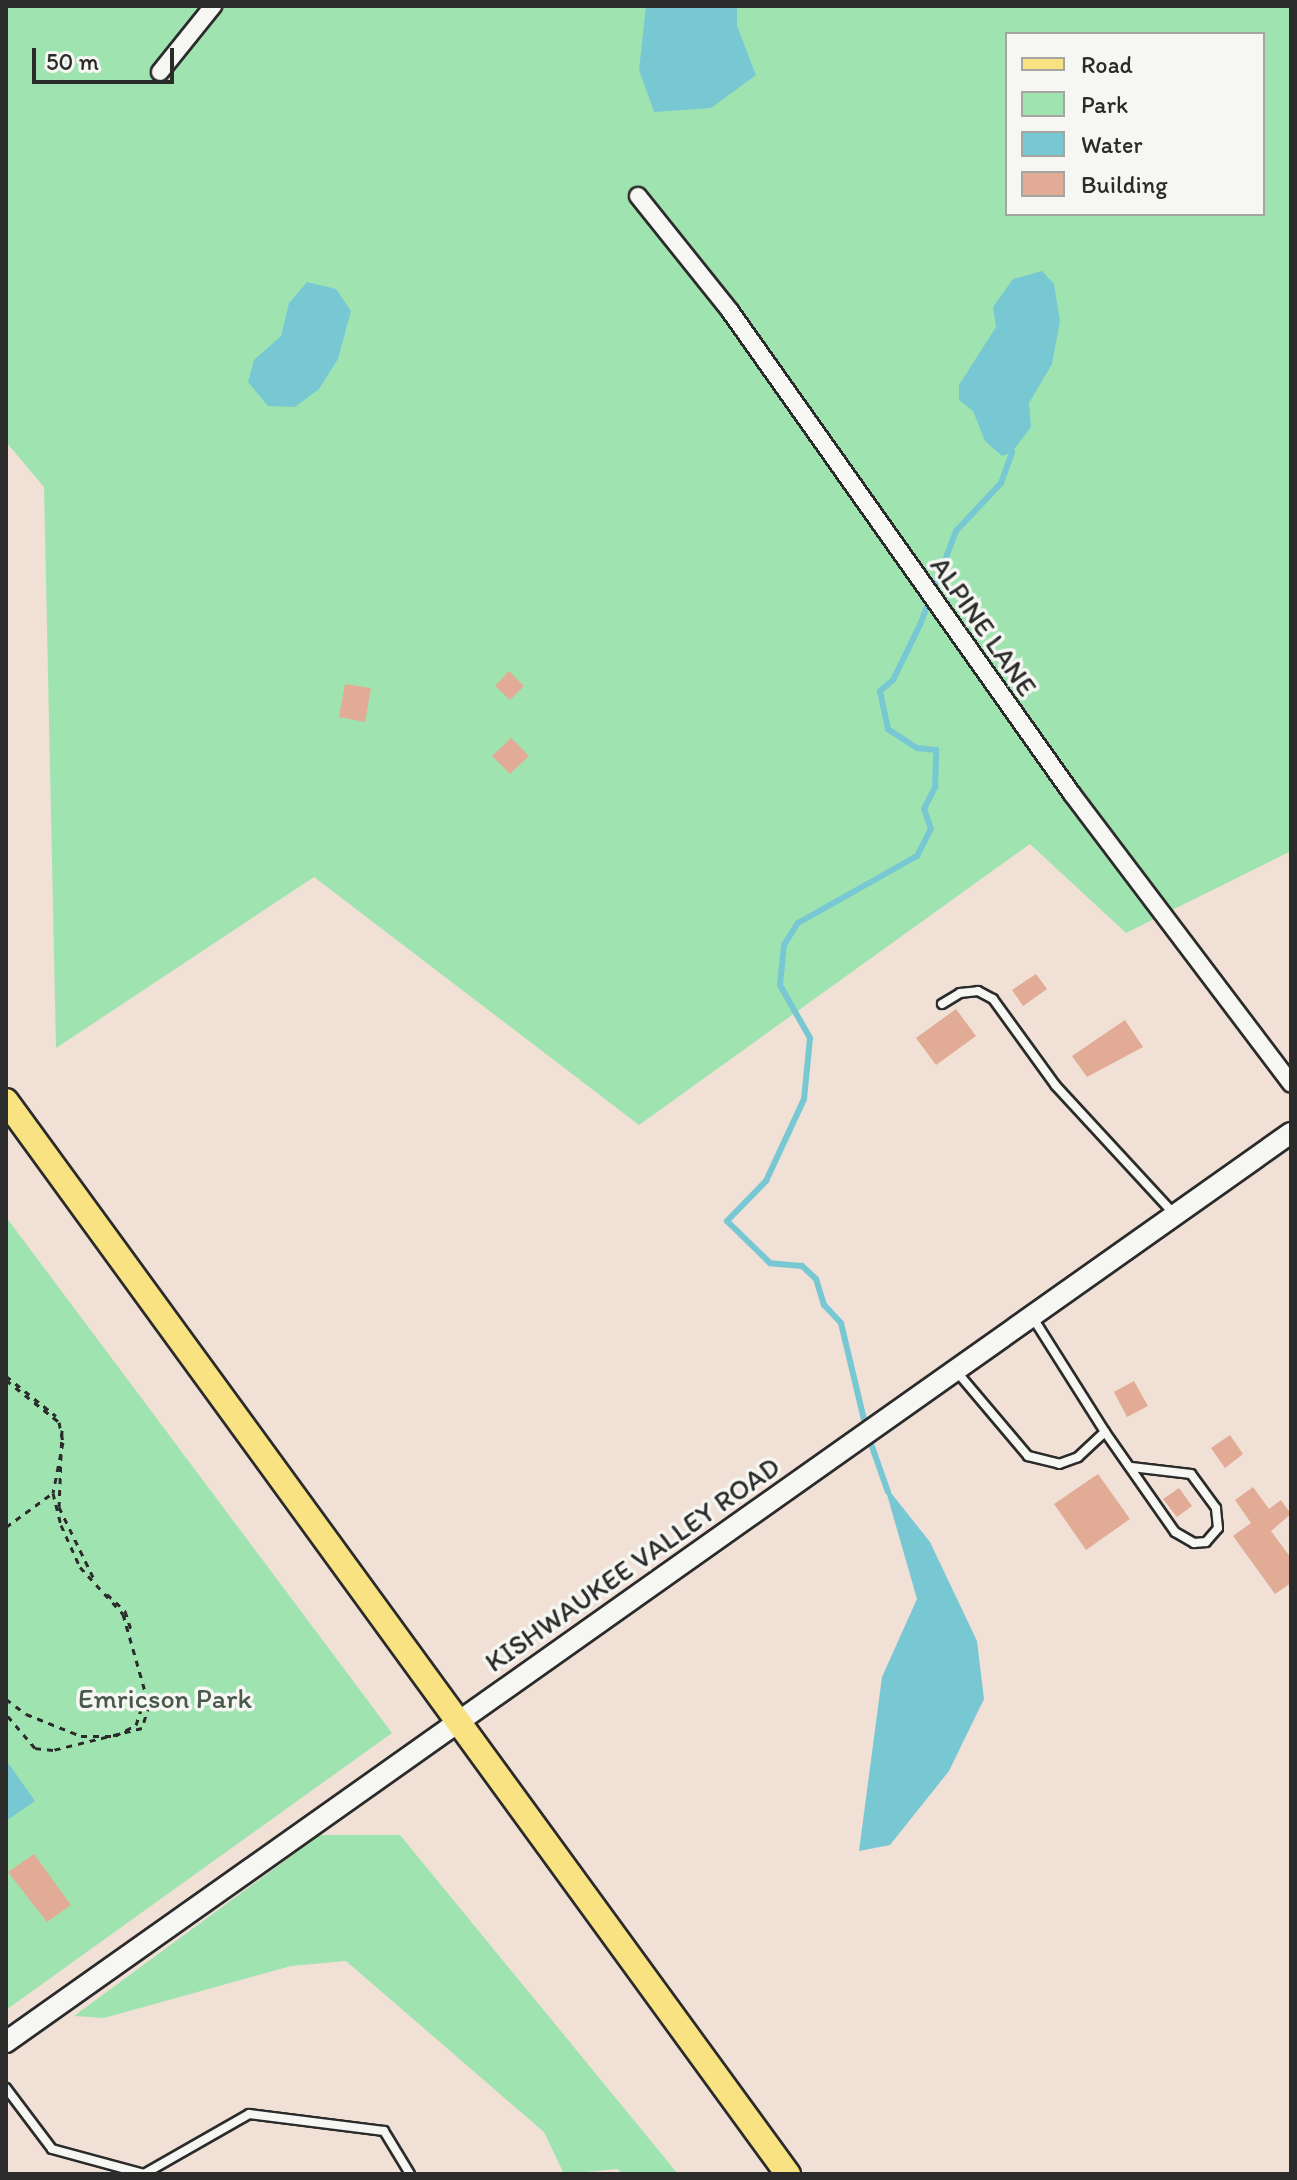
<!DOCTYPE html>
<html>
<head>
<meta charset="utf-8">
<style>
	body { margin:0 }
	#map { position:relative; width:1297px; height:2180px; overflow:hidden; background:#f0e0d6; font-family:Itim,sans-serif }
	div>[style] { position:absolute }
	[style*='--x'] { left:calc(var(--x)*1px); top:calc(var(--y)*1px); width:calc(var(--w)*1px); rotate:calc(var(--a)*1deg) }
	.green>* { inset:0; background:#9fe4b0 }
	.water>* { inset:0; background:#78c8d4 }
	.stream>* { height:6px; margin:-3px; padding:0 3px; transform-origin:3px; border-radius:3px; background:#78c8d4 }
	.building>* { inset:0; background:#e1ab96 }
	.path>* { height:3px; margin-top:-1.5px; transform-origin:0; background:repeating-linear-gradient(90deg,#2b2b2b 0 6px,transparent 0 12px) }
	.roads { filter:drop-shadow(2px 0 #2b2b2b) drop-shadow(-2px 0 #2b2b2b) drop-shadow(0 2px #2b2b2b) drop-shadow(0 -2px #2b2b2b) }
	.service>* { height:8px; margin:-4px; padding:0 4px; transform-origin:4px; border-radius:4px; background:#f6f6f2 }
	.minor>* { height:16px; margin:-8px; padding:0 8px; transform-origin:8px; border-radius:8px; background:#f6f6f2 }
	.tertiary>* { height:20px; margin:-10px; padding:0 10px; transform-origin:10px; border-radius:10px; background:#f6f6f2 }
	.primary>* { height:24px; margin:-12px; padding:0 12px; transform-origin:12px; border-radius:12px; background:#f8e281 }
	span { translate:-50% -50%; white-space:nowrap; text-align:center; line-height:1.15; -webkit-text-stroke:7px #f6f6f2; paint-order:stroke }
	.street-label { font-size:28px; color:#2b2b2b }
	.park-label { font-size:28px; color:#48594c }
	.frame { position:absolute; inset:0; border:8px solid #2b2b2b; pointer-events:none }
	.legend { position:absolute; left:1005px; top:32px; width:260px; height:184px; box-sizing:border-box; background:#f6f6f2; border:2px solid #a5a5a2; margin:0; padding:10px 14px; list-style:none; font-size:24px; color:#2b2b2b }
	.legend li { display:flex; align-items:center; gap:16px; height:40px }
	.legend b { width:40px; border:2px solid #a5a5a2 }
	.scale { position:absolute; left:32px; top:48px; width:142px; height:36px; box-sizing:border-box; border:4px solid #2b2b2b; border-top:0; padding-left:10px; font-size:24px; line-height:28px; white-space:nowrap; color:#2b2b2b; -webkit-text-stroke:6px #f6f6f2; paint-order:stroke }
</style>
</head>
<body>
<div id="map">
	<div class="green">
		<div style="clip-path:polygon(evenodd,6px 6px,1291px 6px,1291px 851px,1126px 933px,1030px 844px,639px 1125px,314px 877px,56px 1048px,44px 487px,6px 442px,6px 6px,1007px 34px,1263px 34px,1263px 214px,1007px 214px,1007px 34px)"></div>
		<div style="clip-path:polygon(6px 1217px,392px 1733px,6px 2010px)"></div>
		<div style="clip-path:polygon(320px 1835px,400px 1835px,678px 2174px,622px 2174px,618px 2169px,564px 2174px,544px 2132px,346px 1961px,291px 1966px,104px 2018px,74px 2016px)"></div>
	</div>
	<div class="water">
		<div style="clip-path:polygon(646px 6px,737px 6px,737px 26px,756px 75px,711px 108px,654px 112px,639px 70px)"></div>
		<div style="clip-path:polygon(1042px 271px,1054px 284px,1060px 321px,1052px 364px,1029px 403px,1031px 427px,1012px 452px,1002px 456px,985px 441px,973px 411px,959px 400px,959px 385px,996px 327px,993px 307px,1013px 279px)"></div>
		<div style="clip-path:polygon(307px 282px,336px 289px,351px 311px,338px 359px,319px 389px,295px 407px,268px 406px,248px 382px,254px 360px,281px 336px,289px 303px)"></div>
		<div style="clip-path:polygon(884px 1484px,930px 1542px,977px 1641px,984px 1699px,949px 1771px,890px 1845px,859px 1851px,882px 1677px,917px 1599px)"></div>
		<div style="clip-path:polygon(6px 1760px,35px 1801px,6px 1821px)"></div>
	</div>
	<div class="stream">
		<div style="--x:866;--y:1428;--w:108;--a:-103.4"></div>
		<div style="--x:841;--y:1323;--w:25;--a:-133"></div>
		<div style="--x:824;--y:1305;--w:27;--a:-107"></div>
		<div style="--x:816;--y:1279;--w:19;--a:-137"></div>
		<div style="--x:802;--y:1266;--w:32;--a:-175"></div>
		<div style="--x:770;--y:1263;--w:60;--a:-135.7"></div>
		<div style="--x:727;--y:1221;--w:56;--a:-45.7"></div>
		<div style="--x:766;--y:1181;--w:90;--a:-65.1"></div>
		<div style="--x:804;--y:1099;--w:61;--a:-84.4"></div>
		<div style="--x:810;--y:1038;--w:61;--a:-119.5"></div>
		<div style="--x:780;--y:985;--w:40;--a:-84.3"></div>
		<div style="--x:784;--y:945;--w:26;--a:-58"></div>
		<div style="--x:798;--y:923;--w:137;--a:-29.4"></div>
		<div style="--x:917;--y:856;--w:30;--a:-63"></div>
		<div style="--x:931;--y:829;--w:21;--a:-109"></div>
		<div style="--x:924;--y:809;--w:25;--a:-63"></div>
		<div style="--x:935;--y:787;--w:37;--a:-88"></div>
		<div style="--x:936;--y:750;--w:19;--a:-174"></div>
		<div style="--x:917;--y:748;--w:35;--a:-147"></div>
		<div style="--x:888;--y:729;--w:39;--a:-102"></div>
		<div style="--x:880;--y:691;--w:17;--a:-40"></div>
		<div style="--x:893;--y:680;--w:61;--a:-63.9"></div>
		<div style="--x:920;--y:625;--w:101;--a:-69"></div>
		<div style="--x:956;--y:531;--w:66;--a:-46.8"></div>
		<div style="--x:1001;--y:483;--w:33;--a:-70"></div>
		<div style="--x:869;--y:1438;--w:57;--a:70.6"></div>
	</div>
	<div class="building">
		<div style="clip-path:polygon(509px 671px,524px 686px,510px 700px,495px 686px)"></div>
		<div style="clip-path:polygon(345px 684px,371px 688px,365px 722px,339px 717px)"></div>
		<div style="clip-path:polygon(511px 738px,529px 756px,510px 774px,492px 756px)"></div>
		<div style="clip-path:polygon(1036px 974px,1047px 989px,1023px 1006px,1012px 990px)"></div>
		<div style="clip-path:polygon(956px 1009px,976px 1036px,936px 1065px,916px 1038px)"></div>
		<div style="clip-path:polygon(1125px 1020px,1143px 1047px,1087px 1077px,1072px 1056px)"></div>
		<div style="clip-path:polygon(1134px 1381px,1148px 1406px,1127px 1417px,1114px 1392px)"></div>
		<div style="clip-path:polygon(1230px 1435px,1243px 1454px,1225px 1468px,1211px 1448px)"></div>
		<div style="clip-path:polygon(1098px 1474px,1130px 1519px,1086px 1550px,1054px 1504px)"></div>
		<div style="clip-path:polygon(1253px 1487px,1269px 1509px,1281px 1500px,1291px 1514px,1271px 1531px,1291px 1558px,1291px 1583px,1275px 1594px,1233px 1536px,1251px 1523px,1235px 1500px)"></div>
		<div style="clip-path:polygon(1179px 1488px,1192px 1506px,1177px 1517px,1163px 1499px)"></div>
		<div style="clip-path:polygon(34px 1854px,71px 1905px,47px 1922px,8px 1872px)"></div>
	</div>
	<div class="path">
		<div style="--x:6;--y:1376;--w:64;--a:38.7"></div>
		<div style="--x:6;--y:1380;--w:68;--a:38.4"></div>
		<div style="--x:59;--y:1422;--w:20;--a:79"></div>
		<div style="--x:63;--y:1442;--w:52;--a:101.1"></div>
		<div style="--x:53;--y:1493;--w:33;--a:76"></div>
		<div style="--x:61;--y:1525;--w:46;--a:65.7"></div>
		<div style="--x:80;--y:1567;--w:64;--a:47.5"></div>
		<div style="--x:123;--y:1614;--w:95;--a:74.1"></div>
		<div style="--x:149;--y:1705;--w:24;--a:107"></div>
		<div style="--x:142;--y:1728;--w:92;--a:166.1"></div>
		<div style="--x:53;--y:1750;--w:18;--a:-174"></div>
		<div style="--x:35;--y:1748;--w:45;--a:-130.5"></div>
		<div style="--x:62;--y:1430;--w:77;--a:92.2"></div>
		<div style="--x:59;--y:1507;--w:80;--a:64.1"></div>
		<div style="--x:6;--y:1527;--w:59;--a:-36.1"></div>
		<div style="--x:107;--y:1594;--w:25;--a:43"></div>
		<div style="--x:125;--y:1611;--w:20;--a:72"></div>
		<div style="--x:6;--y:1699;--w:25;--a:37"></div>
		<div style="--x:26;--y:1714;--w:59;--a:21.8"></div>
		<div style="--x:81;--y:1736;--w:34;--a:0"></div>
		<div style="--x:115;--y:1736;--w:24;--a:-28"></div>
		<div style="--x:136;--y:1725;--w:32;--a:-72"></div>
	</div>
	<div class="roads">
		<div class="service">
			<div style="--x:942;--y:1004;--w:21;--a:-31"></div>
			<div style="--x:960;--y:993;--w:18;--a:-6"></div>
			<div style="--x:978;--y:991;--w:17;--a:28"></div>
			<div style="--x:993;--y:999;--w:107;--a:54.1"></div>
			<div style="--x:1056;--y:1086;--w:176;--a:47.3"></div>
			<div style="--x:1033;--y:1318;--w:135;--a:57.7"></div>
			<div style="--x:1105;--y:1432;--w:122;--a:55"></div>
			<div style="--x:1175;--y:1532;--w:22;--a:30"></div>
			<div style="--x:1194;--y:1543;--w:12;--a:-5"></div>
			<div style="--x:1206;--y:1542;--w:18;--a:-49"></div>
			<div style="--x:1218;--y:1528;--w:20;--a:-96"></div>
			<div style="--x:1216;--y:1508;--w:42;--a:-126.3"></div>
			<div style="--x:1191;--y:1474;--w:60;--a:-173.3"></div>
			<div style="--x:957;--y:1372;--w:110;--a:49.8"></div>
			<div style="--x:1028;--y:1456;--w:32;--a:14"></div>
			<div style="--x:1059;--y:1464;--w:20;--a:-20"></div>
			<div style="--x:1078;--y:1457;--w:37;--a:-43"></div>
			<div style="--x:6;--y:2088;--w:76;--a:53"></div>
			<div style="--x:52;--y:2149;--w:95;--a:15.2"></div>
			<div style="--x:144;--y:2174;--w:121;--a:-29.7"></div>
			<div style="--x:249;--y:2114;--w:136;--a:7.2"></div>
			<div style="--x:384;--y:2131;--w:50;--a:58.8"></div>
		</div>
		<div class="minor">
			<div style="--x:160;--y:72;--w:85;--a:-51.2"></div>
			<div style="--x:638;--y:196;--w:147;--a:51.3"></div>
			<div style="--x:730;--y:311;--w:592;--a:54.7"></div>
			<div style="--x:1072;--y:794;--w:363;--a:52.9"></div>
		</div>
		<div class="tertiary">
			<div style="--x:6;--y:2042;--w:1574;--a:-35.28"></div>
		</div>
		<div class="primary">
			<div style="--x:6;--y:1101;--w:1328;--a:53.92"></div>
		</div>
	</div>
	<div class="street-label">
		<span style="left:984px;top:626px;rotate:55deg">ALPINE LANE</span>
		<span style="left:632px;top:1564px;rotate:-35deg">KISHWAUKEE VALLEY ROAD</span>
	</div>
	<div class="park-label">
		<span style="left:165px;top:1698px">Emricson Park</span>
	</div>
	<div class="frame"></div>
	<ul class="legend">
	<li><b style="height:10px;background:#f8e281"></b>Road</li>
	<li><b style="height:22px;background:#9fe4b0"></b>Park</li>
	<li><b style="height:22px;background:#78c8d4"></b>Water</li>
	<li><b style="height:22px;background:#e1ab96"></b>Building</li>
	</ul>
	<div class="scale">50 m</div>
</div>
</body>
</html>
